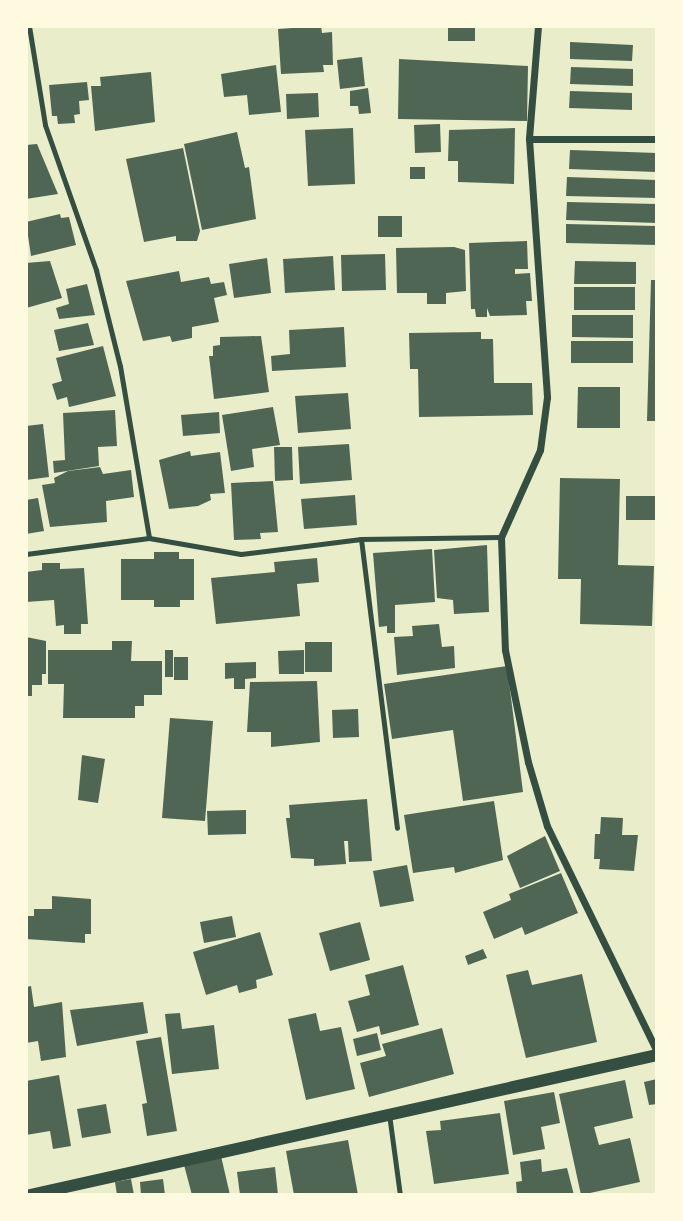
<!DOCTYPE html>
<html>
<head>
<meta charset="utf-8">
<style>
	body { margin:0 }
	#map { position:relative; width:683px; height:1221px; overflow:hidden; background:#e9edc9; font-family:Overpass,sans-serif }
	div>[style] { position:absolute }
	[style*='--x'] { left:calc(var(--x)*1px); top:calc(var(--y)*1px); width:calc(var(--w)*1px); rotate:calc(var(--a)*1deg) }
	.building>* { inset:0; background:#4f6655 }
	.service>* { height:5px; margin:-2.5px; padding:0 2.5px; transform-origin:2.5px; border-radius:2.5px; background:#344e41 }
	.minor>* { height:7px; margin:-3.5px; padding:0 3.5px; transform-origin:3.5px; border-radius:3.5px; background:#344e41 }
	.tertiary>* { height:12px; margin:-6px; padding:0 6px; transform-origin:6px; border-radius:6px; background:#344e41 }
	span { translate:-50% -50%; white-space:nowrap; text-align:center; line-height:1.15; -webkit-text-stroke:7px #fefae0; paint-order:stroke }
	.frame { position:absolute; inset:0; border:28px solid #fefae0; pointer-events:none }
</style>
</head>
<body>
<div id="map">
	<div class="building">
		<div style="clip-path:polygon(321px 26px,322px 33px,332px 32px,333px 65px,323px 65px,324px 72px,281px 74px,278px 29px)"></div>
		<div style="clip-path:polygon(448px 26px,475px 26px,475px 41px,448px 41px)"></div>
		<div style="clip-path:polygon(570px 42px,633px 45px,632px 61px,570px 59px)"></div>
		<div style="clip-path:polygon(362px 57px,365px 86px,340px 89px,337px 60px)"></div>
		<div style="clip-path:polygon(399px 59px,528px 66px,527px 121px,398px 119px)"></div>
		<div style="clip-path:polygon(276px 65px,281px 112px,249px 115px,247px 95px,224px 97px,221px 74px)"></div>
		<div style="clip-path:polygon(571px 67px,633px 69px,633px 86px,570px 84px)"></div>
		<div style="clip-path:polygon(151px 72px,155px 122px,95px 131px,91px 86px,101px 86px,100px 77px)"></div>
		<div style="clip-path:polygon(87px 82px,89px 100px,79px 101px,80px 114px,74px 115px,75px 123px,58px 124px,57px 116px,52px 116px,49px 85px)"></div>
		<div style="clip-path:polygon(368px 88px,371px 113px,359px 114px,358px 106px,350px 106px,350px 91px)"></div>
		<div style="clip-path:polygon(570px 91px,632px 93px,632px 110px,569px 108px)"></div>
		<div style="clip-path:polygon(318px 93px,319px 117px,287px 119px,286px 94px)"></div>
		<div style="clip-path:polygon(440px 124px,441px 152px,415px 153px,414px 125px)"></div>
		<div style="clip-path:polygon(353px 128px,355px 184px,308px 186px,305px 130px)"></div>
		<div style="clip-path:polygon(515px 128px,514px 184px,458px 182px,458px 161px,448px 161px,449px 130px)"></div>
		<div style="clip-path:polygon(237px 132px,245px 168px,249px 167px,256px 219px,202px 230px,184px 144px)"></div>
		<div style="clip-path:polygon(37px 144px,58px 194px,26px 199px,26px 145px)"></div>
		<div style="clip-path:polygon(183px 148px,200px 231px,197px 241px,176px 241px,176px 236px,144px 242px,126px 159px)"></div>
		<div style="clip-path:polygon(570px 150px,657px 153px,657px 172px,569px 169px)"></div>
		<div style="clip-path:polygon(410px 167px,425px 167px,425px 179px,410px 179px)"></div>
		<div style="clip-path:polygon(567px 177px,657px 180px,657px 198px,566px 196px)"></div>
		<div style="clip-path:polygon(567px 202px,657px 204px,657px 223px,566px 220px)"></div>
		<div style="clip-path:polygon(60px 214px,61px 218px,69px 217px,76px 245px,31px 256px,26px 222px)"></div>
		<div style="clip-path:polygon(378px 216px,402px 216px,402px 237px,378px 237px)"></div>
		<div style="clip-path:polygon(566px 224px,657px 226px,657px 245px,566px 243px)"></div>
		<div style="clip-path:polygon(527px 241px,528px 269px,515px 269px,515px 274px,530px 273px,532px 301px,526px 301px,527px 315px,490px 316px,487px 308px,487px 317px,476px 317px,475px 309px,471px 309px,469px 243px)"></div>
		<div style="clip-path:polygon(454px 247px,465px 250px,466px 291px,446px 293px,446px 304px,427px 304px,427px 293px,397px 293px,396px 248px)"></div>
		<div style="clip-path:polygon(385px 254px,386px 290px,342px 291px,341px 255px)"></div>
		<div style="clip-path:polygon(333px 256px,335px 290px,285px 293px,283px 259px)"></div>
		<div style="clip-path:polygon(267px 258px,271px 293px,234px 298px,229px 264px)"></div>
		<div style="clip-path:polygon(50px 261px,62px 298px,26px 308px,26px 263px)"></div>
		<div style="clip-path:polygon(575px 261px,636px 262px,636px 284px,574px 284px)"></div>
		<div style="clip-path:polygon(179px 271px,181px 282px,209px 277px,211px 284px,224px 282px,227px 295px,214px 298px,219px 322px,192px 327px,192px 338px,172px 342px,170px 336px,143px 341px,126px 281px)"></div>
		<div style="clip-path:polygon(651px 280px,657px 280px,657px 421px,647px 421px)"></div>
		<div style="clip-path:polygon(87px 284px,95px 315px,59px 319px,56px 308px,69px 304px,66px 289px)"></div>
		<div style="clip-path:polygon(574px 287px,635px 287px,635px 310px,574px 310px)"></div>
		<div style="clip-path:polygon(572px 315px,633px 315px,633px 338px,572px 337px)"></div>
		<div style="clip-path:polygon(88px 323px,94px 345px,59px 351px,54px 330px)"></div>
		<div style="clip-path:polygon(344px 327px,346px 367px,272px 371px,271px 356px,290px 354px,289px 330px)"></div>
		<div style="clip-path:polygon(481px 332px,481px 339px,493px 339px,494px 383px,532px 383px,533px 415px,419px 417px,418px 369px,410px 369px,409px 333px)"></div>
		<div style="clip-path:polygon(261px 336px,269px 392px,214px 399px,209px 356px,213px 356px,213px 346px,220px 345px,220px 337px)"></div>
		<div style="clip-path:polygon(571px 341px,633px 341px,633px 363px,571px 363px)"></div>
		<div style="clip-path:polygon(103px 346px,116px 396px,69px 407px,67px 397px,57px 400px,52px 384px,62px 381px,56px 358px)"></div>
		<div style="clip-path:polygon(578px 387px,620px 387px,620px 428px,577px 428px)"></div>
		<div style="clip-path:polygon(348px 393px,351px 429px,298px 433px,295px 396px)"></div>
		<div style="clip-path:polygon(273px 407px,280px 445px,252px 449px,254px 467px,231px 471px,222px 415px)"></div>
		<div style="clip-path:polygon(115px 410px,117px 446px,98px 447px,99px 466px,54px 473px,53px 461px,65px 460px,63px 413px)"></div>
		<div style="clip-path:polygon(219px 412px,220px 433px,183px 436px,181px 415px)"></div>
		<div style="clip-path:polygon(43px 424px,49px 477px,26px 480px,26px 426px)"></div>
		<div style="clip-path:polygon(349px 444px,352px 480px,300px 484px,298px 447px)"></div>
		<div style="clip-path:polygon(274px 447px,292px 447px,293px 480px,275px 481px)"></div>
		<div style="clip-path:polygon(190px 451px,191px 456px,220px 452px,225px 493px,210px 494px,211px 500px,198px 506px,169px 509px,159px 460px)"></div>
		<div style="clip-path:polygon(100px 467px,103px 474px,131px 470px,134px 497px,106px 501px,107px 522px,50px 527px,42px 485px,55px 483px,54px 478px,68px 471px)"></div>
		<div style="clip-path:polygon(560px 478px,620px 479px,618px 565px,654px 566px,652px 626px,580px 624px,581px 579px,558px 579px)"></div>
		<div style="clip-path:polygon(273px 481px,278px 532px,260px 533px,261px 539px,234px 540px,231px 483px)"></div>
		<div style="clip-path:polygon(355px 495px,357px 525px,304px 529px,301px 499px)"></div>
		<div style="clip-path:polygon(626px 496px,657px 496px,657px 520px,626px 520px)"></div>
		<div style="clip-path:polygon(38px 498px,44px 531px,26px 534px,26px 500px)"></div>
		<div style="clip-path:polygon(487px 545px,489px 612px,454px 614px,453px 600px,437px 598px,434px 550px)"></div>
		<div style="clip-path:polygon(432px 549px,435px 602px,395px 605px,395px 633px,387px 633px,387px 626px,379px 627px,373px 553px)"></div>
		<div style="clip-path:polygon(154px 552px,179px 552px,179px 559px,194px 559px,194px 600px,180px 600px,180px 607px,154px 607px,154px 600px,121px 600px,121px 559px,154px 559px)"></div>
		<div style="clip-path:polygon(317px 558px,319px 582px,297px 584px,300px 616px,216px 624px,211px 578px,275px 572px,274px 562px)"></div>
		<div style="clip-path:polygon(42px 563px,60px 563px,60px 569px,84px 568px,88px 624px,81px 624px,81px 634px,64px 634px,64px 625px,56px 626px,54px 600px,26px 602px,26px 572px,42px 570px)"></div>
		<div style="clip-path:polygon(439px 624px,442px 647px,454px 646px,455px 668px,397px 675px,394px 637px,413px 636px,412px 626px)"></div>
		<div style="clip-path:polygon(26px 637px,46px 641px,46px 674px,42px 674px,42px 685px,32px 685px,32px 696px,26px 696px)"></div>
		<div style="clip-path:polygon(112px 641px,132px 641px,131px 661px,162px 661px,162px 695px,144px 695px,144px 706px,135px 706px,135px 718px,63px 718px,64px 684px,48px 684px,48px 650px,112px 650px)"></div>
		<div style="clip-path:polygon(305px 642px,332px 642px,332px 672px,305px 672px)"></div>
		<div style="clip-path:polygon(165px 650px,173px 650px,173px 677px,165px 677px)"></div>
		<div style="clip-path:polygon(304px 650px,304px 674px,279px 674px,278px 651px)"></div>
		<div style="clip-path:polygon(174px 657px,188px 657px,188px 680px,174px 680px)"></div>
		<div style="clip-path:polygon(256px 662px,256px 678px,245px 679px,245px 689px,234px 689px,234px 678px,225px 679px,225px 663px)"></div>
		<div style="clip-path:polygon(507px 666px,523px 792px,463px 801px,453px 730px,392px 739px,384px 684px)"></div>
		<div style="clip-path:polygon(317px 681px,320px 742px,271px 747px,271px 732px,247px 732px,250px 682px)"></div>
		<div style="clip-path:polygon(358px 709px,359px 737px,333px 738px,332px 710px)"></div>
		<div style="clip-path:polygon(170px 718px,213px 721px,205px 821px,162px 818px)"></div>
		<div style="clip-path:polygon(82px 755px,105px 759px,98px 803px,78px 800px)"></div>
		<div style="clip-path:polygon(367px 799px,372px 861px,349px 862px,348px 841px,344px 841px,346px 864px,314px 866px,314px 859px,291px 858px,286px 818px,290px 818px,289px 805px)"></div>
		<div style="clip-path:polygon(494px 801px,503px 860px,455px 873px,454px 867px,413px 873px,404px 815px)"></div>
		<div style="clip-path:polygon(246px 810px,246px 834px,208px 835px,207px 811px)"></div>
		<div style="clip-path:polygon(601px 817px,623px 818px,622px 835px,638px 835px,634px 871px,599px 869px,600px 859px,594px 859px,595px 834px,600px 834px)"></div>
		<div style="clip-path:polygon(545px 836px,560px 871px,520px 888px,507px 856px)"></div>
		<div style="clip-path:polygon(407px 865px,414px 901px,380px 907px,373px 871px)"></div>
		<div style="clip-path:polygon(561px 873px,578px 913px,525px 935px,522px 927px,494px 939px,483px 912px,511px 900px,509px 894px)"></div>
		<div style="clip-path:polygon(52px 896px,91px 899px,91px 934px,85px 934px,85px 943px,26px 939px,26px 916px,34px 916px,34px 909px,52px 909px)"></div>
		<div style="clip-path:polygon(232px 916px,236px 937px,204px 943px,200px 922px)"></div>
		<div style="clip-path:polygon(360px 922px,370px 960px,330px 971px,319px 933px)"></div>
		<div style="clip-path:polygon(260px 932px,273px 975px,256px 980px,257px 988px,239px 993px,237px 985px,206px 995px,193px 952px)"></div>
		<div style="clip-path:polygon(483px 949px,487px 958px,468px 965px,465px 956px)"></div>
		<div style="clip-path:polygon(403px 965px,419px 1025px,381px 1035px,379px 1026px,357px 1032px,348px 1001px,370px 995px,365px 975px)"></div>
		<div style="clip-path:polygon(528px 970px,532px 985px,582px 974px,597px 1042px,526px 1058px,506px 975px)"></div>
		<div style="clip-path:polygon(31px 986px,34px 1007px,62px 1002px,66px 1057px,41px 1061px,38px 1041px,26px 1043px,26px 987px)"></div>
		<div style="clip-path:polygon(143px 1002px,148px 1033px,77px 1046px,70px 1010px)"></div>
		<div style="clip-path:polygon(180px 1013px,182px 1029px,214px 1025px,219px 1069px,172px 1074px,165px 1014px)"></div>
		<div style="clip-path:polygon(316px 1013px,320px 1031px,341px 1027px,355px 1089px,306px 1100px,288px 1019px)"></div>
		<div style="clip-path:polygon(442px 1028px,454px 1074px,369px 1097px,360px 1063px,386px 1056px,382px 1044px)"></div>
		<div style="clip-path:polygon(377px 1033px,381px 1050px,357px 1056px,353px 1039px)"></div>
		<div style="clip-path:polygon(161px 1037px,177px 1131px,147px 1136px,142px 1104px,147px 1103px,136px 1041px)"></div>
		<div style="clip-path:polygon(59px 1075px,71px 1146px,53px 1149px,50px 1131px,26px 1135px,26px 1081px)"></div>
		<div style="clip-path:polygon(657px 1079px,657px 1104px,649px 1105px,644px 1082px)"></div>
		<div style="clip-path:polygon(625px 1080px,633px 1118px,594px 1127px,599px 1145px,630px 1138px,640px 1182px,581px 1195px,559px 1094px)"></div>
		<div style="clip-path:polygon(554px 1092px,560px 1123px,541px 1127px,545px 1149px,513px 1155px,504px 1101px)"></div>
		<div style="clip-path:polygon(106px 1104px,111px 1133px,82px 1138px,77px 1109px)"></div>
		<div style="clip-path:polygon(500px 1113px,509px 1174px,434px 1184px,426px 1131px,441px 1130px,440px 1121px)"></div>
		<div style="clip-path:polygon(348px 1140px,358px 1195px,294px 1195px,286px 1151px)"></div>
		<div style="clip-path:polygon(221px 1156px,230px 1195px,192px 1195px,184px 1165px)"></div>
		<div style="clip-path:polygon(541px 1159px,542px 1172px,567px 1168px,574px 1195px,517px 1195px,516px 1182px,522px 1181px,520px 1162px)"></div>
		<div style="clip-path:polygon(275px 1167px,278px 1195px,240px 1195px,237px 1172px)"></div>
		<div style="clip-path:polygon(131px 1179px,134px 1195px,117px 1195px,115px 1182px)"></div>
		<div style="clip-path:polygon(163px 1179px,165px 1195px,141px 1195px,140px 1182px)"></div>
	</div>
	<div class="service">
		<div style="--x:29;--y:26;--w:100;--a:80.8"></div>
		<div style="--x:45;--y:125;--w:154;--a:70.6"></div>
		<div style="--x:96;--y:270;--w:99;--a:76"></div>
		<div style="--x:120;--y:366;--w:174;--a:80.4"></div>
		<div style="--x:361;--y:539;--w:291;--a:82.9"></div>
		<div style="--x:26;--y:554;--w:124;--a:-7.4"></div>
		<div style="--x:149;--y:538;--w:93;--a:9.9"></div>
		<div style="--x:241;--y:554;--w:121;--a:-7.1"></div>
		<div style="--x:361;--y:539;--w:140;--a:-0.8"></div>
		<div style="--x:389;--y:1114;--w:82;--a:82.3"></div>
	</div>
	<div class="minor">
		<div style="--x:538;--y:26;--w:113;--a:94.6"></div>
		<div style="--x:529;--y:139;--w:259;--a:86"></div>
		<div style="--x:547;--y:397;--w:53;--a:97.5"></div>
		<div style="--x:540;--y:450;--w:95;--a:114.1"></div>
		<div style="--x:501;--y:537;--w:113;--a:88"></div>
		<div style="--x:505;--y:650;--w:114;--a:78.4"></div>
		<div style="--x:528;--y:762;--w:67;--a:73.5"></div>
		<div style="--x:547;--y:826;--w:251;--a:64"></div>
		<div style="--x:529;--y:139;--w:128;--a:0"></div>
	</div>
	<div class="tertiary">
		<div style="--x:30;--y:1195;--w:642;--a:-12.59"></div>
	</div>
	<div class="frame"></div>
</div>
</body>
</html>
